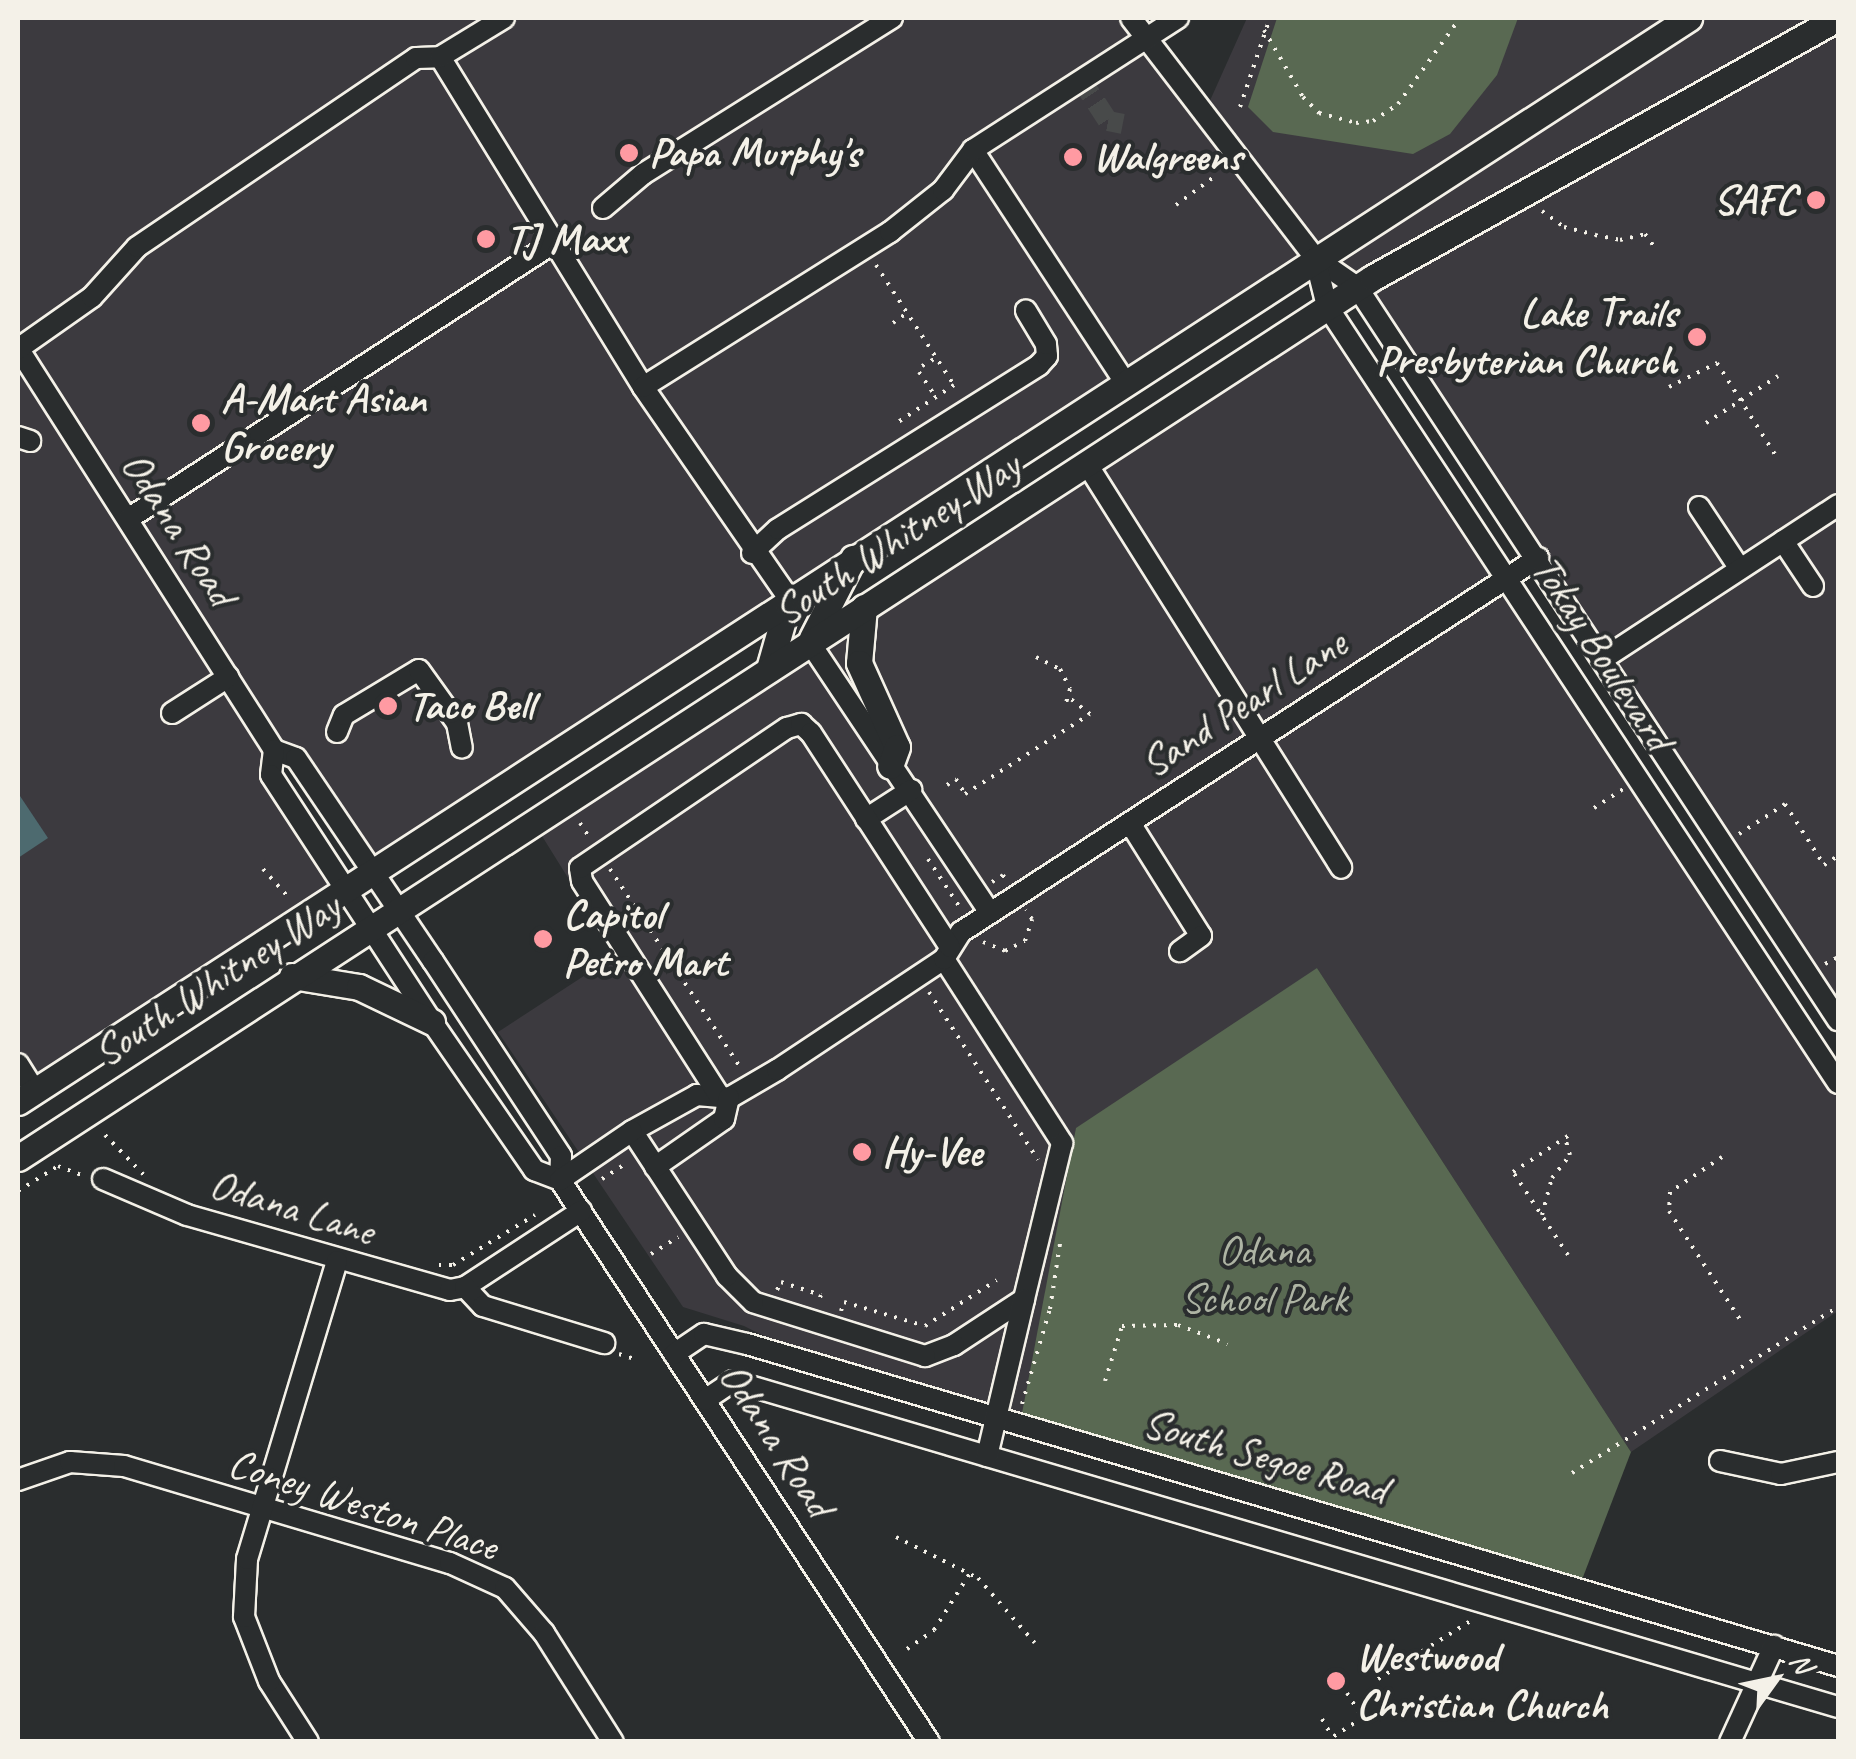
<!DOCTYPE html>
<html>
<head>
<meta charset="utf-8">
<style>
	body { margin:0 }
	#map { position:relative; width:1856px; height:1759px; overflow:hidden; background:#2a2d2e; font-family:Caveat,sans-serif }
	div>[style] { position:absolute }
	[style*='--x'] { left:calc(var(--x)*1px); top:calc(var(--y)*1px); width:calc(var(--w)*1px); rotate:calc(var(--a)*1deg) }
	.built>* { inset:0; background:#3c3a3f }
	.green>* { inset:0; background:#596952 }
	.water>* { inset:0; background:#4d6a6f }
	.minor-tunnel>* { height:20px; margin-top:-10px; transform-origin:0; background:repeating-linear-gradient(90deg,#484a4a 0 20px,transparent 0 30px) }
	.path>* { height:4px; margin-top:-2px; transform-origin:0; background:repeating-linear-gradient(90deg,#f4f1e8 0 2.5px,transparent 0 10.5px) }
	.roads { filter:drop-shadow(2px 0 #f4f1e8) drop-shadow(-2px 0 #f4f1e8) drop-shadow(0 2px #f4f1e8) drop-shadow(0 -2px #f4f1e8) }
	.minor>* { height:20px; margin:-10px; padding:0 10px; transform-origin:10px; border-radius:10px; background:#2a2d2e }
	.major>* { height:25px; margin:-12.5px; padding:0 12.5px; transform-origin:12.5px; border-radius:12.5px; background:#2a2d2e }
	.dots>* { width:28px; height:28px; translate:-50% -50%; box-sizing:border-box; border:5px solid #2a2d2e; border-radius:50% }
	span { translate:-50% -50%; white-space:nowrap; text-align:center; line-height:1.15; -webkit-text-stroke:8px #2a2d2e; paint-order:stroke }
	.poi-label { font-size:42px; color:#f4f1e8; font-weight:700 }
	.left { translate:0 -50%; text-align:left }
	.right { translate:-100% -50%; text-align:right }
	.street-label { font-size:42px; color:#f4f1e8 }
	.park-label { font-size:42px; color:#aeb4a4 }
	.frame { position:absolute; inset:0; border:20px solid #f4f1e8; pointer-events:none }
	.north { position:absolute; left:1726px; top:1629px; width:100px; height:100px; -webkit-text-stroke:8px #2a2d2e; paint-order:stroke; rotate:57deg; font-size:28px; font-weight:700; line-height:40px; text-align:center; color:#f4f1e8 }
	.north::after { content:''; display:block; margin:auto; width:35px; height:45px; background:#f4f1e8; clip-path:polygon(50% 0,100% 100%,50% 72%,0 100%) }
</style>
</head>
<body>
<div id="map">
	<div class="built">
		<div style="clip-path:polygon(18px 18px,1131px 18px,1204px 114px,1247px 18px,1838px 18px,1838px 1020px,1357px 287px,1309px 260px,372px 871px,296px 758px,274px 750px,271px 775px,344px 889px,18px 1102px)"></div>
		<div style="clip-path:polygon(1327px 306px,1838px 1083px,1838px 1311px,1631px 1452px,1317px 968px,1020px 1424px,831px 1369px,744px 1326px,683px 1307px,498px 1032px,616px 955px,532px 820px)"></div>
	</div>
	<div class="green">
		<div style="clip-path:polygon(1277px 18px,1518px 18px,1497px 75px,1450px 134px,1413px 154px,1273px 132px,1248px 107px)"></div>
		<div style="clip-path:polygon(1317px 968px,1631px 1452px,1578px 1590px,1020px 1424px,1076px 1128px)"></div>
	</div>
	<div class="water">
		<div style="clip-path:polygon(18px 793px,48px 838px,18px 858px)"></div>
	</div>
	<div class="minor-tunnel">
		<div style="--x:1080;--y:78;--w:51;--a:56.9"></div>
		<div style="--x:1108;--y:121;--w:15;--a:11"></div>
	</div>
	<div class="path">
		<div style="--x:1264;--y:30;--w:78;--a:59.8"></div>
		<div style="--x:1303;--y:97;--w:23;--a:45"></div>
		<div style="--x:1319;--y:113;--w:38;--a:15"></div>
		<div style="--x:1356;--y:123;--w:17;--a:-7"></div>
		<div style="--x:1373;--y:121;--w:30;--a:-34"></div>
		<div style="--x:1398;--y:104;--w:106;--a:-54.2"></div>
		<div style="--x:1240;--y:107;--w:94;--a:-71.4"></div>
		<div style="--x:1176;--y:205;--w:49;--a:-36.6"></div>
		<div style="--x:1542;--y:211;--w:27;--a:36"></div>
		<div style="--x:1564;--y:227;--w:32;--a:14"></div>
		<div style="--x:1595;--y:235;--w:25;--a:11"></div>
		<div style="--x:1620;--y:240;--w:26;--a:-13"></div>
		<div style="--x:1645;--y:234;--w:19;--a:54"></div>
		<div style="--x:876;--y:265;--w:143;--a:57"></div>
		<div style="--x:954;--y:385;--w:67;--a:146.5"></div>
		<div style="--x:893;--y:323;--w:17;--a:-36"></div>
		<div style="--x:922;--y:366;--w:16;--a:-30"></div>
		<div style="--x:919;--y:372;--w:30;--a:56"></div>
		<div style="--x:1669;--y:387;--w:54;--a:-26.6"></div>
		<div style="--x:1717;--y:363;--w:110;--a:57.6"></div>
		<div style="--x:1706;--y:423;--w:86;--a:-33.1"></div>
		<div style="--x:1838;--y:568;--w:1;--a:90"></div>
		<div style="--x:1036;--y:657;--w:27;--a:27"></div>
		<div style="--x:1060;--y:669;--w:22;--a:63"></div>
		<div style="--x:1070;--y:689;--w:15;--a:106"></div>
		<div style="--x:947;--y:785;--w:11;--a:-34"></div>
		<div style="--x:956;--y:779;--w:17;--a:59"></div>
		<div style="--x:965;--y:794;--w:148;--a:-32.6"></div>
		<div style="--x:1090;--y:714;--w:28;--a:-142"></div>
		<div style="--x:1594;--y:808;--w:35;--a:-33"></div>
		<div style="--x:580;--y:823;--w:20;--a:57"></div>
		<div style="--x:1739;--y:834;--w:55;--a:-33.1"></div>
		<div style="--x:1785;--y:804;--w:72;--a:57.4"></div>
		<div style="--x:1824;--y:865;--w:17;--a:-33"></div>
		<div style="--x:928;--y:859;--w:60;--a:56.6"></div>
		<div style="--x:263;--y:869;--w:38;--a:48"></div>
		<div style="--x:610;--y:869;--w:240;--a:56.7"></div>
		<div style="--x:992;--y:882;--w:13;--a:-32"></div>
		<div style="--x:1003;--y:875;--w:7;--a:56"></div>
		<div style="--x:983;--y:942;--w:24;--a:22"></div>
		<div style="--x:1005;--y:951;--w:22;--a:-27"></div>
		<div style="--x:1025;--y:941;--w:23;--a:-72"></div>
		<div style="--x:1032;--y:919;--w:11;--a:-124"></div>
		<div style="--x:1825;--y:964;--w:15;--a:-28"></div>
		<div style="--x:929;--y:992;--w:200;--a:57"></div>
		<div style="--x:105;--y:1135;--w:56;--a:45.7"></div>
		<div style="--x:1722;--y:1157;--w:63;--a:146.1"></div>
		<div style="--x:1670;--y:1192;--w:19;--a:93"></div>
		<div style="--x:1669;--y:1211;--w:135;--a:56.8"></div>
		<div style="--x:602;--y:1179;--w:31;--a:-33"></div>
		<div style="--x:18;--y:1191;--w:47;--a:-32"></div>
		<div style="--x:58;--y:1166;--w:28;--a:21"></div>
		<div style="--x:1542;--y:1215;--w:38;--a:-75"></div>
		<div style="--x:1552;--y:1178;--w:29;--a:-52"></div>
		<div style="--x:1570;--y:1155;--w:18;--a:-106"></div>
		<div style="--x:651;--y:1254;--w:32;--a:-32"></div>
		<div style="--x:1568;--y:1255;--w:100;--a:-123.5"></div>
		<div style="--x:1513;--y:1172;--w:73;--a:-33.3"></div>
		<div style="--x:439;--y:1265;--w:14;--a:0"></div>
		<div style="--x:453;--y:1265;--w:96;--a:-31.4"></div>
		<div style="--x:777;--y:1290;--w:9;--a:-63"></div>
		<div style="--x:781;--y:1282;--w:42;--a:18"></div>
		<div style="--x:821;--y:1295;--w:9;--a:111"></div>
		<div style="--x:841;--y:1311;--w:9;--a:-72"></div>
		<div style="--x:844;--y:1302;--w:84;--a:16.5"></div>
		<div style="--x:925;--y:1326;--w:85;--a:-32.6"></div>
		<div style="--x:619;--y:1354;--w:20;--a:18"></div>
		<div style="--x:1105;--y:1381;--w:58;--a:-72.8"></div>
		<div style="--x:1122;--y:1326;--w:56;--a:-1"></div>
		<div style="--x:1178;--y:1325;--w:53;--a:20.8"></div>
		<div style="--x:1022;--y:1404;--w:99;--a:-73.6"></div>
		<div style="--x:1050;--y:1309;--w:73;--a:-81.3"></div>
		<div style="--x:1572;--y:1473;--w:314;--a:-32"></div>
		<div style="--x:896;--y:1537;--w:92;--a:26.6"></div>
		<div style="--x:978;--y:1578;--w:86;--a:48.8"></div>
		<div style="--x:907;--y:1649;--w:33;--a:-35"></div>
		<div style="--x:934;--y:1630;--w:67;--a:-57.7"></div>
		<div style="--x:1378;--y:1679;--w:111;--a:-32.1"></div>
		<div style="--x:1347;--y:1693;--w:28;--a:58"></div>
		<div style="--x:1322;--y:1719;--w:20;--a:60"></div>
		<div style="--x:1325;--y:1742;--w:48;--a:-33"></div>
	</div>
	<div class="roads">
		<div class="minor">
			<div style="--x:1131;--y:18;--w:302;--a:52.5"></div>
			<div style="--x:1315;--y:258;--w:51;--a:34.6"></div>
			<div style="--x:1357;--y:287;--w:877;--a:56.73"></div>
			<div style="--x:440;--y:57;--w:387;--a:58.4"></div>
			<div style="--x:643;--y:387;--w:257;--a:55.4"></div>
			<div style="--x:973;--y:150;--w:276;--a:56.8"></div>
			<div style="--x:603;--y:208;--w:52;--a:-40.4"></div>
			<div style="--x:643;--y:174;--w:294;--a:-32.1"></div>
			<div style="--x:1315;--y:258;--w:49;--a:76"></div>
			<div style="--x:1327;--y:306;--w:930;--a:56.67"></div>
			<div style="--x:18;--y:348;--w:477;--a:57.5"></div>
			<div style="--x:274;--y:750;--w:23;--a:20"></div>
			<div style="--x:296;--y:758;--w:245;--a:56"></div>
			<div style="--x:433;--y:961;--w:233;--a:56.7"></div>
			<div style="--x:561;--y:1156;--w:24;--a:92"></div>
			<div style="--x:560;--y:1180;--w:672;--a:56.71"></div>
			<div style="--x:18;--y:349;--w:90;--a:-35.1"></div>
			<div style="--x:92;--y:297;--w:67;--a:-48"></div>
			<div style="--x:137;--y:247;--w:337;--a:-34.1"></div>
			<div style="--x:416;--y:58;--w:24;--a:-2"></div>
			<div style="--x:440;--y:57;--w:75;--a:-31.4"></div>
			<div style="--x:643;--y:387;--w:292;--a:-32.1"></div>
			<div style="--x:890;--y:232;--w:68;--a:-38.4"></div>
			<div style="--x:943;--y:190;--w:50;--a:-53.1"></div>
			<div style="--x:973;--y:150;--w:244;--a:-32.8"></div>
			<div style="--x:18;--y:437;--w:13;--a:18"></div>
			<div style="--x:1087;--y:464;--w:477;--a:57.8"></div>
			<div style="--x:1699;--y:507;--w:74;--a:56.5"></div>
			<div style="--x:128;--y:519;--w:513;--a:-32.98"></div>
			<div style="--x:1783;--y:541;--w:54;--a:56.3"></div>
			<div style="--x:752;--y:553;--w:35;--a:-43"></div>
			<div style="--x:778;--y:529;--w:308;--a:-32.1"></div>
			<div style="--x:1039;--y:365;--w:12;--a:-48"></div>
			<div style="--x:1047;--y:356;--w:12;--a:-95"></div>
			<div style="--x:1046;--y:344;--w:39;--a:-121"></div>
			<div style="--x:810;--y:643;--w:324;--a:56.3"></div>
			<div style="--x:1603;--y:659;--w:281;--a:-33.2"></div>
			<div style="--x:172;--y:713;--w:67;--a:-32.7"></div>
			<div style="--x:337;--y:732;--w:18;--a:-68"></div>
			<div style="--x:344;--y:715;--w:87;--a:-31"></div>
			<div style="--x:419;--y:670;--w:65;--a:54.4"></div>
			<div style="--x:457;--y:723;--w:25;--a:79"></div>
			<div style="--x:274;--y:750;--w:25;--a:97"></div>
			<div style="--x:271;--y:775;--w:295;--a:56.9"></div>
			<div style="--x:432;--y:1022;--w:180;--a:55.4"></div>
			<div style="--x:534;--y:1170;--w:28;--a:21"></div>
			<div style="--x:866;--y:819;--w:54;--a:-32.8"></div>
			<div style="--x:1130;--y:823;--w:133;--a:57.9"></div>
			<div style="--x:1201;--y:936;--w:26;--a:144"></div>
			<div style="--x:944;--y:959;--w:219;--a:57.3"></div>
			<div style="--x:1062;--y:1143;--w:161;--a:103.7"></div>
			<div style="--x:1024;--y:1299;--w:84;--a:146.7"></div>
			<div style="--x:954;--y:1345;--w:31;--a:159"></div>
			<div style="--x:925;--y:1356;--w:180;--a:-162.6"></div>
			<div style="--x:753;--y:1302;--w:37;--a:-135"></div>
			<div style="--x:727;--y:1276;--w:173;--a:-123.2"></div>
			<div style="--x:632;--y:1131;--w:74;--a:-29"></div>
			<div style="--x:697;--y:1095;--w:32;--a:5"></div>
			<div style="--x:729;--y:1098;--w:56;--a:-30.3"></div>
			<div style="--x:777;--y:1070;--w:201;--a:-33.6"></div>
			<div style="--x:944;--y:959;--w:32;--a:-58"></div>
			<div style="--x:961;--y:932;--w:688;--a:-32.95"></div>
			<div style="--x:18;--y:1064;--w:32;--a:58"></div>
			<div style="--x:720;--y:1097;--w:256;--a:-122.6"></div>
			<div style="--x:582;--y:881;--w:13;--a:-99"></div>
			<div style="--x:580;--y:868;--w:250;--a:-34.1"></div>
			<div style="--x:787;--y:728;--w:15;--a:-16"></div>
			<div style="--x:801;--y:724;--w:13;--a:42"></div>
			<div style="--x:811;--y:733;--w:255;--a:57"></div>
			<div style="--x:655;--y:1167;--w:84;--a:-34.8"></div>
			<div style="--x:724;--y:1119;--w:22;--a:-77"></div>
			<div style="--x:103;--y:1179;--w:91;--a:23.2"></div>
			<div style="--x:187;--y:1215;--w:273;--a:15.9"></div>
			<div style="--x:450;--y:1290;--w:15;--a:-11"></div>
			<div style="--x:465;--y:1287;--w:139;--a:-33.2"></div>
			<div style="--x:560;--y:1180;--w:87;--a:-34.2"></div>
			<div style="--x:465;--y:1287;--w:26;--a:47"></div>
			<div style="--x:483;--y:1306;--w:127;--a:17"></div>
			<div style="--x:674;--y:1354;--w:36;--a:-34"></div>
			<div style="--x:704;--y:1334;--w:44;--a:13.1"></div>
			<div style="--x:747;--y:1344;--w:1138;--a:16.44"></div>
			<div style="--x:705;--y:1400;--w:34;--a:-34"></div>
			<div style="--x:733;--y:1381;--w:1152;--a:16.44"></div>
			<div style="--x:987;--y:1456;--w:161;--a:-76.7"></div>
			<div style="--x:1720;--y:1461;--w:62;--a:12"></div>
			<div style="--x:1781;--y:1474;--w:58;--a:-11.9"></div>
			<div style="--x:18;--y:1480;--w:55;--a:-19.1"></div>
			<div style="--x:70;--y:1462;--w:54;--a:4.2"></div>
			<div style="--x:124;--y:1466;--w:340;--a:16.6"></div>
			<div style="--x:450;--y:1563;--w:60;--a:24.4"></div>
			<div style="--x:505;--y:1588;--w:60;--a:49.1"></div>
			<div style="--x:544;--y:1633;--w:129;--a:57.7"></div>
			<div style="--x:308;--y:1742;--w:72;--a:-122.6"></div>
			<div style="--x:269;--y:1681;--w:69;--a:-111.3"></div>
			<div style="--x:244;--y:1617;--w:58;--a:-87"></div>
			<div style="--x:247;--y:1559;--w:311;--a:-73.2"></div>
			<div style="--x:1730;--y:1742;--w:106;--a:-65.4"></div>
		</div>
		<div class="major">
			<div style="--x:864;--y:607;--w:56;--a:95.1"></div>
			<div style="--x:859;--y:663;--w:92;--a:65.7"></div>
			<div style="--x:897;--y:747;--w:20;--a:110"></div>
			<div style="--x:812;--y:638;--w:90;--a:-62.9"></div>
			<div style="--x:769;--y:669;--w:73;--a:-74.1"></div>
			<div style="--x:292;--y:976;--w:68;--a:9.3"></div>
			<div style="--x:359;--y:987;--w:81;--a:25.6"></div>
			<div style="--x:18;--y:1102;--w:1992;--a:-32.97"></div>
			<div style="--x:18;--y:1158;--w:1615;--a:-33.02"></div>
			<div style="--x:1372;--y:278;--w:534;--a:-29.16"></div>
		</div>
	</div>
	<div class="dots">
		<div style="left:629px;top:153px;background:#ff9aa2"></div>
		<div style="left:1073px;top:157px;background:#ff9aa2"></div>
		<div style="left:1816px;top:200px;background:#ff9aa2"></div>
		<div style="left:486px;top:239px;background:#ff9aa2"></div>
		<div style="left:1697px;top:337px;background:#ff9aa2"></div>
		<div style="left:201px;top:423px;background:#ff9aa2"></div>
		<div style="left:388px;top:706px;background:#ff9aa2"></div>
		<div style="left:543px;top:939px;background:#ff9aa2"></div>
		<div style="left:862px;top:1152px;background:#ff9aa2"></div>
		<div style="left:1336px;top:1681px;background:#ff9aa2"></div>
	</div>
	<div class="poi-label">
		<span class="left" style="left:649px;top:153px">Papa Murphy's</span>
		<span class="left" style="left:1093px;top:157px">Walgreens</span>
		<span class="right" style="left:1796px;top:200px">SAFC</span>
		<span class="left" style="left:506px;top:239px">TJ Maxx</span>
		<span class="right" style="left:1677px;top:337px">Lake Trails<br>Presbyterian Church</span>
		<span class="left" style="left:221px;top:423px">A-Mart Asian<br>Grocery</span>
		<span class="left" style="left:408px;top:706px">Taco Bell</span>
		<span class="left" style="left:563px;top:939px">Capitol<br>Petro Mart</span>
		<span class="left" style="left:882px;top:1152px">Hy-Vee</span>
		<span class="left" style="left:1356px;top:1681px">Westwood<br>Christian Church</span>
	</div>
	<div class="street-label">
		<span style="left:178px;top:529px;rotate:57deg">Odana Road</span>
		<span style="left:897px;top:539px;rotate:-33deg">South Whitney Way</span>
		<span style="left:1602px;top:653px;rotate:57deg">Tokay Boulevard</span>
		<span style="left:1244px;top:704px;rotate:-33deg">Sand Pearl Lane</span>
		<span style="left:217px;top:980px;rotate:-33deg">South Whitney Way</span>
		<span style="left:292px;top:1208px;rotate:17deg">Odana Lane</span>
		<span style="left:776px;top:1440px;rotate:57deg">Odana Road</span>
		<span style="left:1265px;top:1457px;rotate:16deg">South Segoe Road</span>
		<span style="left:363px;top:1505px;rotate:18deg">Coney Weston Place</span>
	</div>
	<div class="park-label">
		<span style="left:1264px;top:1275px">Odana<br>School Park</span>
	</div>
	<div class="frame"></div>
	<div class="north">N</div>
</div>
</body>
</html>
